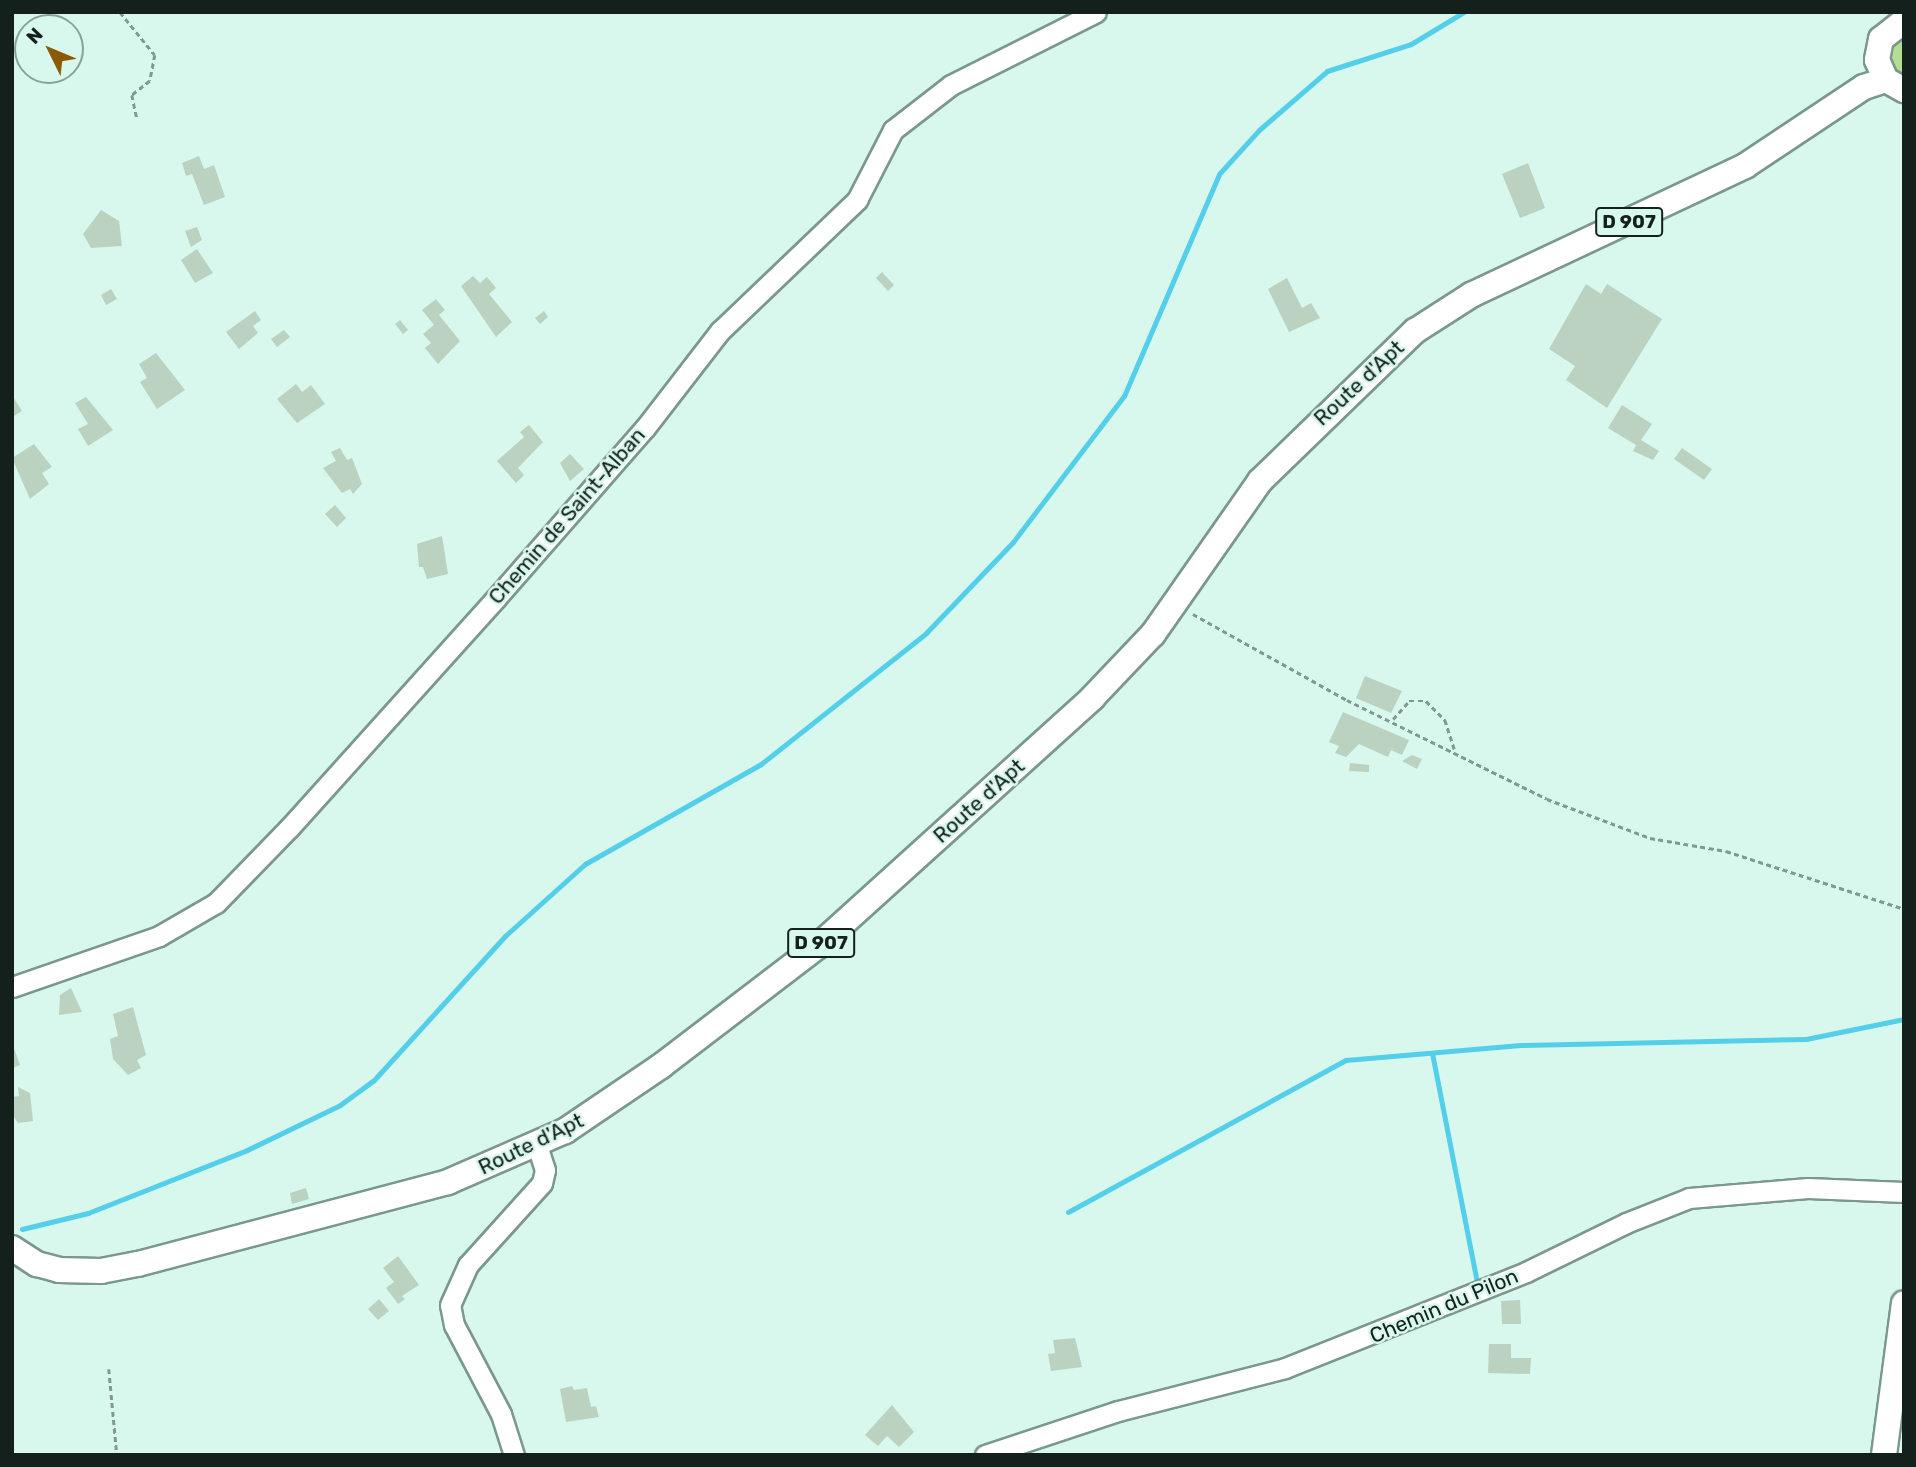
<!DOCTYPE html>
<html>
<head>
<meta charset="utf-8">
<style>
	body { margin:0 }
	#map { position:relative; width:1916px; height:1467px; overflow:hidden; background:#d8f7ed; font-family:Rubik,sans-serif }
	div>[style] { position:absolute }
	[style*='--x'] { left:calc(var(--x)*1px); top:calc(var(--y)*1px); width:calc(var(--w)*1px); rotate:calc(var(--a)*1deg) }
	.green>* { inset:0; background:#b3df93 }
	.stream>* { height:5px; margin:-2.5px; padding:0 2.5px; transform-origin:2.5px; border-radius:2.5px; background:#54cfea }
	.building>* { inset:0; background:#bbd2c1 }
	.path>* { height:2.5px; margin-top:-1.25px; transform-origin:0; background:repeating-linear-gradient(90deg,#819890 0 5px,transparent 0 8.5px) }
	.roads { filter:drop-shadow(2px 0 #7b978e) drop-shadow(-2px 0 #7b978e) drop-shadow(0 2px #7b978e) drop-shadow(0 -2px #7b978e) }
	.minor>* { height:19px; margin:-9.5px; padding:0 9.5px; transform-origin:9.5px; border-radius:9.5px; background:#fff }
	.major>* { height:24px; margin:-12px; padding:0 12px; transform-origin:12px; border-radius:12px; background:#fff }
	span { translate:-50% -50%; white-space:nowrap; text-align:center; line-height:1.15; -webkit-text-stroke:5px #d8f7ed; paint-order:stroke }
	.shield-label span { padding:2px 5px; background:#d8f7ed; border:2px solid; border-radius:5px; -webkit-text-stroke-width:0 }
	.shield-label { font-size:19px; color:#14201c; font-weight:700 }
	.street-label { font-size:21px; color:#14201c }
	.frame { position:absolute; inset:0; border:14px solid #14201c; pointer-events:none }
	.north { position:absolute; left:14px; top:14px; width:70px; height:70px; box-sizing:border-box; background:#d8f7ed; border:2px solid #8aa199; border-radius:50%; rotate:313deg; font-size:19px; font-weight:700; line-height:28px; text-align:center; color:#14201c }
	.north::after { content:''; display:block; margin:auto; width:24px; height:32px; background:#8c5a05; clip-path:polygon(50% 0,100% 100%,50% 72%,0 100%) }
</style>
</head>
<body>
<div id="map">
	<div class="green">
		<div style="clip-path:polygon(1904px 34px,1904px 75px,1895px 69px,1890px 55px,1895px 41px)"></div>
	</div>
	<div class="stream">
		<div style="--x:1432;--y:1053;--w:234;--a:78.9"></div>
		<div style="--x:1068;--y:1212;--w:317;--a:-28.7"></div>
		<div style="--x:1346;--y:1060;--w:175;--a:-4.9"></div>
		<div style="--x:1520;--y:1045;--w:286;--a:-1.2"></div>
		<div style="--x:1806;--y:1039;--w:100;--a:-11.5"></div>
		<div style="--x:22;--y:1229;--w:68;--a:-13.6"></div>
		<div style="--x:88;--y:1213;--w:171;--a:-21.6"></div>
		<div style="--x:247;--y:1150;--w:103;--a:-25.8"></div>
		<div style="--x:340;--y:1105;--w:42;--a:-36.3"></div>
		<div style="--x:374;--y:1080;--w:195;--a:-47.7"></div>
		<div style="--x:505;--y:936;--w:108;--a:-42"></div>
		<div style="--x:585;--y:864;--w:202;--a:-29.6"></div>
		<div style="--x:761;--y:764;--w:211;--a:-38.4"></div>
		<div style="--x:926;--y:633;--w:126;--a:-46.3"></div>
		<div style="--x:1013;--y:542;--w:183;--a:-52.8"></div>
		<div style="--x:1124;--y:396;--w:241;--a:-66.8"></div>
		<div style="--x:1219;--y:174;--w:59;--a:-47.7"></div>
		<div style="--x:1259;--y:130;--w:90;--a:-40.9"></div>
		<div style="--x:1327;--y:71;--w:88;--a:-17.8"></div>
		<div style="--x:1411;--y:44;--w:62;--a:-31.1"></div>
	</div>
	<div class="building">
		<div style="clip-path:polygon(199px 156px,204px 169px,214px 165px,225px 197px,204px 205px,192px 174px,186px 176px,182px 163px)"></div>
		<div style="clip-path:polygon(1528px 163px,1545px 208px,1520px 218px,1502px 174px)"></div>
		<div style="clip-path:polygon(101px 210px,119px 221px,122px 246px,91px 248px,83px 234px)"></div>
		<div style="clip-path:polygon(197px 227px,202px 240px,191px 247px,185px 231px)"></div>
		<div style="clip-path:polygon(197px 249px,213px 273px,195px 283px,181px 260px)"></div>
		<div style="clip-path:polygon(882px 272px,894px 285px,888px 291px,876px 278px)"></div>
		<div style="clip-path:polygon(473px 276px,480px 283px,487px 277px,496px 288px,489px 294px,512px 322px,496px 337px,461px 286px)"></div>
		<div style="clip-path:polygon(1287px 278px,1302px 308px,1311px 303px,1320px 318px,1289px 332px,1268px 289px)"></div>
		<div style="clip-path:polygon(1586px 284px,1601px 294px,1607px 284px,1662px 319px,1607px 408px,1566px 380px,1575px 366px,1549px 349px)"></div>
		<div style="clip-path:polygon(111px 289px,117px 299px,106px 305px,101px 295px)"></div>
		<div style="clip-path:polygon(436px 299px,445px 310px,439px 315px,460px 341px,438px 364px,425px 348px,431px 343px,423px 334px,434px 325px,422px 310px)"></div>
		<div style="clip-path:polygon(255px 311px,261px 320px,253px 326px,258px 333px,239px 349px,226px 332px)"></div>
		<div style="clip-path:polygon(544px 311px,548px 317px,540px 324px,535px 318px)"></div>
		<div style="clip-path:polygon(400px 320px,408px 330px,403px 334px,395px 324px)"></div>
		<div style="clip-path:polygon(284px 330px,290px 337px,277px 347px,271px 339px)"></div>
		<div style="clip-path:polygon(156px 353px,185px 390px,157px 409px,140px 382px,147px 378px,139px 364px)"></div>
		<div style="clip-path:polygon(296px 384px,302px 392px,311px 385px,325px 404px,297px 423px,277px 399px)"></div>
		<div style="clip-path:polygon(12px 395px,22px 411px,12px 417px)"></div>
		<div style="clip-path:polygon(86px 397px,113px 430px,88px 446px,78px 429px,88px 424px,75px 403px)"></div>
		<div style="clip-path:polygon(1622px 405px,1652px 424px,1641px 440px,1659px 451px,1653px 460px,1633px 451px,1636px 445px,1608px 428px)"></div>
		<div style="clip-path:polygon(529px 425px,543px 442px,518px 468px,524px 475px,516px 483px,497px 461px,524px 437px,520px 432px)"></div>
		<div style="clip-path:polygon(34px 444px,52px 467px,42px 473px,49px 484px,30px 499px,12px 458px)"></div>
		<div style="clip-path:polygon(340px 448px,347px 460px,352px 458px,362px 484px,353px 494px,350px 489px,342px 493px,323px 468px,336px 461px,331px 452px)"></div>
		<div style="clip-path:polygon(1682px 448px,1712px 469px,1704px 480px,1674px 459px)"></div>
		<div style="clip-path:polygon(570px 454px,584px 469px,570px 481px,560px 463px)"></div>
		<div style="clip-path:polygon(335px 505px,346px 518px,337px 527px,325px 514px)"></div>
		<div style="clip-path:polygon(442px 536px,448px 574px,427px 579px,423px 567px,419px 567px,417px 544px)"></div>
		<div style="clip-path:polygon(1365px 676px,1402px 691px,1391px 713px,1356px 698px)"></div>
		<div style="clip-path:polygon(1343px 712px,1409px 740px,1402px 755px,1391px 750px,1388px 757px,1359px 744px,1346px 757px,1335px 753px,1339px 746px,1329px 742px)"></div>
		<div style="clip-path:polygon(1412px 755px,1422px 759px,1417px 769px,1402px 761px)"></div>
		<div style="clip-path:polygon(1350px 763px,1369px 765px,1369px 772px,1349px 771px)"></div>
		<div style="clip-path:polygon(71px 988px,82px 1012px,59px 1015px,60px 995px)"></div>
		<div style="clip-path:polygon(133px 1007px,146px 1055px,137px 1060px,141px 1068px,128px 1075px,113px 1059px,110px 1039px,118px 1036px,113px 1014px)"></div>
		<div style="clip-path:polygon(12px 1043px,20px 1065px,12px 1068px)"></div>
		<div style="clip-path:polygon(18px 1087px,30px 1093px,33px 1121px,18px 1123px,12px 1114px,12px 1097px,19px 1096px)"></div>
		<div style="clip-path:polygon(306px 1188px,309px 1199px,292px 1204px,290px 1193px)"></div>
		<div style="clip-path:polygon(398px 1256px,419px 1285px,402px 1296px,405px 1299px,398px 1304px,386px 1288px,394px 1282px,383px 1268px)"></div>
		<div style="clip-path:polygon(379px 1299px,389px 1311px,378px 1320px,368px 1309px)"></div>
		<div style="clip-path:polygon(1520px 1300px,1521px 1324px,1502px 1324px,1501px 1301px)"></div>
		<div style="clip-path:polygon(1075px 1338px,1082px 1367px,1051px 1371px,1048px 1354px,1055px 1353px,1053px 1340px)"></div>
		<div style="clip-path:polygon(1489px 1344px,1511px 1344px,1511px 1358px,1531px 1358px,1530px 1374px,1488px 1373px)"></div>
		<div style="clip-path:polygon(572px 1386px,574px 1390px,587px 1388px,591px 1407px,596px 1406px,599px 1417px,566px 1422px,560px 1389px)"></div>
		<div style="clip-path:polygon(892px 1405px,914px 1432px,899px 1447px,887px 1436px,878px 1446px,865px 1435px)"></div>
	</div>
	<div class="path">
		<div style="--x:120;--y:12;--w:55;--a:50.9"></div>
		<div style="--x:155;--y:55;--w:26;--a:101"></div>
		<div style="--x:150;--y:81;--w:23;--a:142"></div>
		<div style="--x:132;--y:95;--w:25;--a:78"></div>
		<div style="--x:1193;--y:614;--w:176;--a:29.2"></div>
		<div style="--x:1347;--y:700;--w:223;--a:26.3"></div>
		<div style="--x:1547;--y:799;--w:110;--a:20.7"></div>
		<div style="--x:1650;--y:838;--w:77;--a:9.7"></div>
		<div style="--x:1726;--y:851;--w:187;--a:18"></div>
		<div style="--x:1393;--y:719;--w:24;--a:-48"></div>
		<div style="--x:1409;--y:701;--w:17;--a:0"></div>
		<div style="--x:1426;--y:701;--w:27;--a:45"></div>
		<div style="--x:1445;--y:720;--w:33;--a:72"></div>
		<div style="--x:109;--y:1369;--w:86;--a:84.7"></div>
	</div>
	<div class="roads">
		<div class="minor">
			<div style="--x:12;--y:987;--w:156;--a:-19.1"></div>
			<div style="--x:159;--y:936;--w:66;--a:-30.1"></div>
			<div style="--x:216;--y:903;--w:105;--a:-45.8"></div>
			<div style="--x:289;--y:828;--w:309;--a:-48"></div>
			<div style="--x:496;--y:598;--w:226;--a:-48.8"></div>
			<div style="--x:645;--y:428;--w:123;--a:-52.3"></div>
			<div style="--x:720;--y:331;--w:190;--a:-43.7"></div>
			<div style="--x:857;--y:200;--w:79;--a:-62.8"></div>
			<div style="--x:893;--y:130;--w:73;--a:-37.8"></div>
			<div style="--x:951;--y:85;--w:162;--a:-26.7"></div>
			<div style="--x:514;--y:1455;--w:43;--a:-107.6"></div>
			<div style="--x:501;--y:1414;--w:101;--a:-117.8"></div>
			<div style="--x:454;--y:1325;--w:20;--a:-101"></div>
			<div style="--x:450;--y:1305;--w:44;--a:-65.8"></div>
			<div style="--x:468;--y:1265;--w:110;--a:-47.9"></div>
			<div style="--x:542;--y:1183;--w:13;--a:-77"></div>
			<div style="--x:545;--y:1170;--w:25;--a:-108"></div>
			<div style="--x:985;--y:1455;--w:140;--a:-18.3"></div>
			<div style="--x:1118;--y:1411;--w:172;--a:-14.4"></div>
			<div style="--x:1285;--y:1368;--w:259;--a:-21.7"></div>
			<div style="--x:1526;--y:1272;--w:111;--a:-26.1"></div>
			<div style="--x:1626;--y:1223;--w:68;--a:-21.6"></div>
			<div style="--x:1689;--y:1198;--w:119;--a:-4.8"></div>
			<div style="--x:1808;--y:1188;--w:96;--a:2.4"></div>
		</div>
		<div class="major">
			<div style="--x:1904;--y:21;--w:29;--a:142"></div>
			<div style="--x:1881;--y:39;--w:21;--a:101"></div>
			<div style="--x:1877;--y:60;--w:22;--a:66"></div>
			<div style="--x:1886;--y:80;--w:21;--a:29"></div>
			<div style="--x:12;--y:1248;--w:30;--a:33"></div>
			<div style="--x:37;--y:1264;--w:23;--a:15"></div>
			<div style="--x:59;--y:1270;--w:42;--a:1.4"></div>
			<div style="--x:101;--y:1271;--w:38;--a:-11"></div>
			<div style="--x:138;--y:1264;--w:321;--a:-14.8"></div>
			<div style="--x:448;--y:1182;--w:128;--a:-23.6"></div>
			<div style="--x:565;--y:1131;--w:116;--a:-34.1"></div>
			<div style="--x:661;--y:1066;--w:198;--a:-37.4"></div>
			<div style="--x:818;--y:946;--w:370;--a:-42.1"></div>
			<div style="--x:1092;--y:698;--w:88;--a:-46.4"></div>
			<div style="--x:1153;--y:634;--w:187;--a:-55"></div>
			<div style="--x:1260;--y:481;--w:216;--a:-44.1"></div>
			<div style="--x:1415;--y:331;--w:67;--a:-32.7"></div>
			<div style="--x:1471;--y:295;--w:303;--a:-25.2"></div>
			<div style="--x:1745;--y:166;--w:143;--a:-33.6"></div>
			<div style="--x:1864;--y:87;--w:23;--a:-18"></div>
			<div style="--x:1884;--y:1455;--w:153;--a:-82.5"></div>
		</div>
	</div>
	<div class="shield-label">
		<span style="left:1629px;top:222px">D 907</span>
		<span style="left:821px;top:943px">D 907</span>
	</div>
	<div class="street-label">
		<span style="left:1359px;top:383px;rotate:-43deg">Route d'Apt</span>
		<span style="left:567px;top:516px;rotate:-49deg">Chemin de Saint-Alban</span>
		<span style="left:979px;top:801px;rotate:-42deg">Route d'Apt</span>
		<span style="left:531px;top:1144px;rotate:-26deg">Route d'Apt</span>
		<span style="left:1444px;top:1306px;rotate:-23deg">Chemin du Pilon</span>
	</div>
	<div class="frame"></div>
	<div class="north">N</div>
</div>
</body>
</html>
